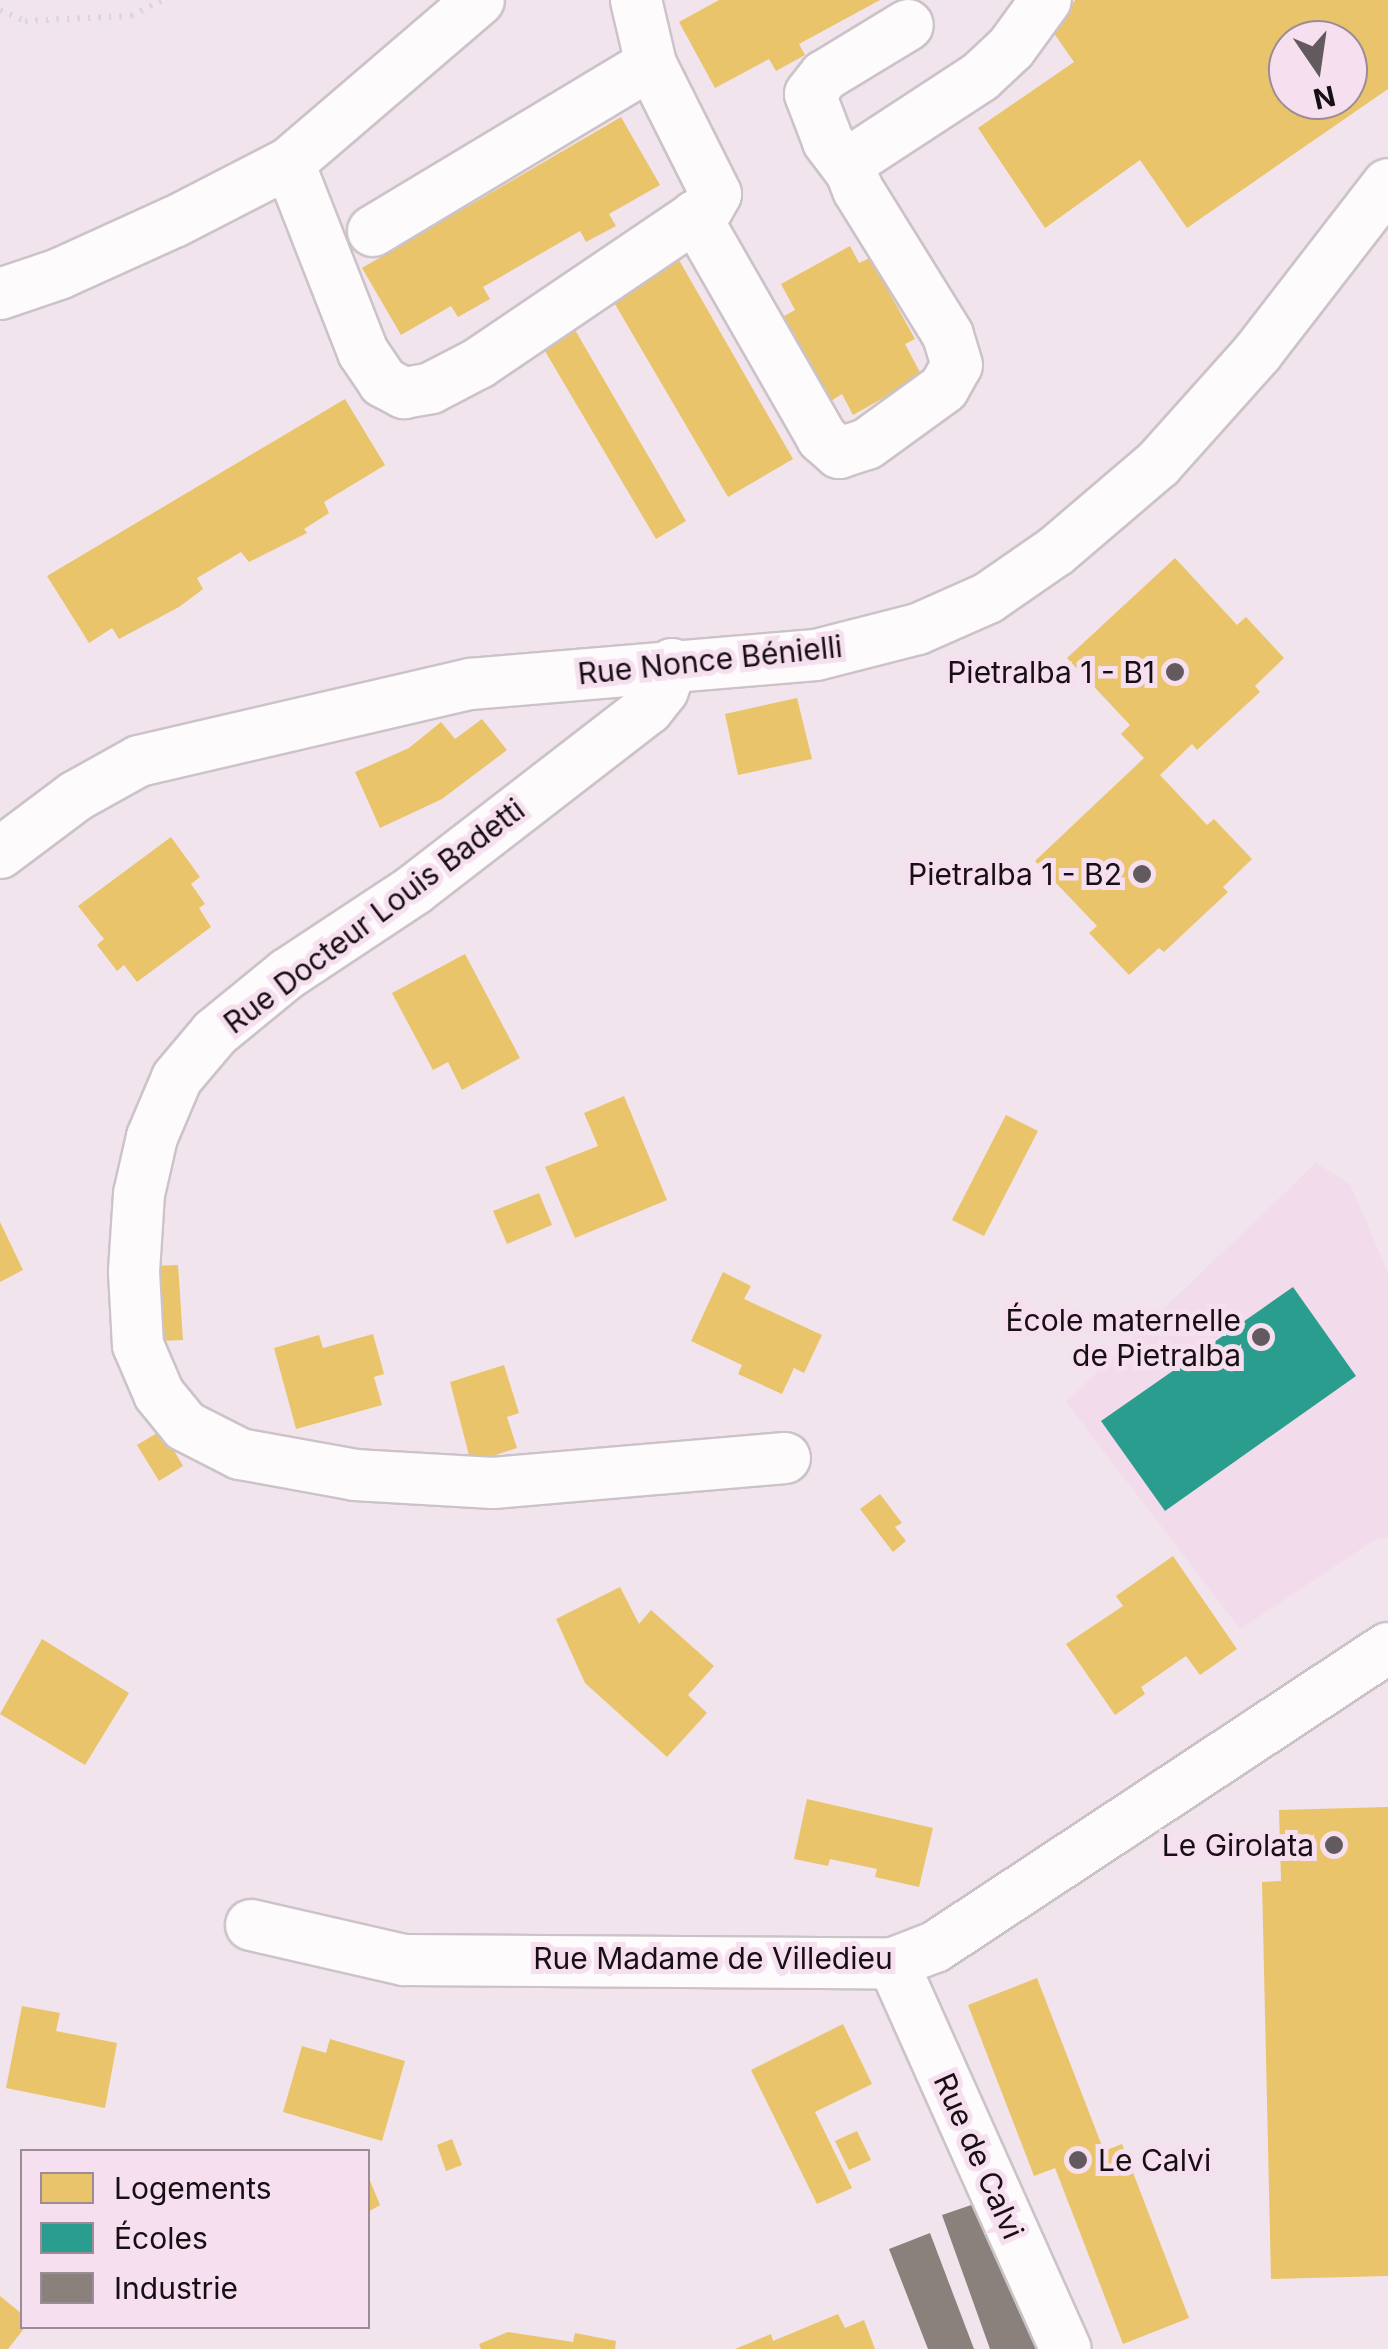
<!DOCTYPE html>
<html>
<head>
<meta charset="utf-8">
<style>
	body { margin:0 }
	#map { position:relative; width:1388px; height:2349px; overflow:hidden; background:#f1e4ed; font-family:Inter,sans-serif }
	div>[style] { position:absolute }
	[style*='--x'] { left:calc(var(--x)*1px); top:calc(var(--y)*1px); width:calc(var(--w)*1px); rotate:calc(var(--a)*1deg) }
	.built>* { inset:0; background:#f2dbea }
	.homes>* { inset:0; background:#e9c46a }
	.schools>* { inset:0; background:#2a9d8f }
	.industry>* { inset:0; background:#8a817c }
	.path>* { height:6px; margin-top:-3px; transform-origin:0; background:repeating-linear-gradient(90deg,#dad6d9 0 2.5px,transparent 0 10.5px) }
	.roads { filter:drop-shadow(2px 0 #ccc3c9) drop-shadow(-2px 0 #ccc3c9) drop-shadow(0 2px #ccc3c9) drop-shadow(0 -2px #ccc3c9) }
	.minor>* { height:50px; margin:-25px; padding:0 25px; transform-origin:25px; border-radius:25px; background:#fdfbfc }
	.dots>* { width:28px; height:28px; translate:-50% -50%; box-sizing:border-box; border:5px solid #f6dfee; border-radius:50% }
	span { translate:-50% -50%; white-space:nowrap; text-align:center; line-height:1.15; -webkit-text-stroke:10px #f6dfee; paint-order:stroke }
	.street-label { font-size:30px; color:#170f14 }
	.poi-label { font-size:30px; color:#170f14 }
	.right { translate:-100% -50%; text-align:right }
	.left { translate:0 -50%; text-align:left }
	.legend { position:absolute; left:20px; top:2149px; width:350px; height:180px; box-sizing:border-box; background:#f6dfee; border:2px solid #9d8c97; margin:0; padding:12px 18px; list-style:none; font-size:30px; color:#170f14 }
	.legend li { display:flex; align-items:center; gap:20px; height:50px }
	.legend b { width:50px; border:2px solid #9d8c97 }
	.north { position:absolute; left:1268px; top:20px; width:100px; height:100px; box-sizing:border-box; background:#f6dfee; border:2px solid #9d8c97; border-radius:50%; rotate:167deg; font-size:28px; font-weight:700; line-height:40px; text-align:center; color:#170f14 }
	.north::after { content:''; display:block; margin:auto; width:35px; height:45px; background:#635a60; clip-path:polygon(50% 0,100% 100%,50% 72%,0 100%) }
</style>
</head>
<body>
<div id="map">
	<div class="built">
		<div style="clip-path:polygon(1316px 1163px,1350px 1184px,1388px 1273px,1388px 1537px,1373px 1541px,1240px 1629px,1066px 1402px)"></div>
	</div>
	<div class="homes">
		<div style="clip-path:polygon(719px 0,880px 0,799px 44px,805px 55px,776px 71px,769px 59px,715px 88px,679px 22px)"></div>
		<div style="clip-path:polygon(evenodd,1075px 0,1388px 0,1388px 89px,1187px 228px,1140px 160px,1045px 228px,978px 128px,1074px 62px,1053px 32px,1075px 0,1288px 40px,1348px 40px,1348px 100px,1288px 100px,1288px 40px)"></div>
		<div style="clip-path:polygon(621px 117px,660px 185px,609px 214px,616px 226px,586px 242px,580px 231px,483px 287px,490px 299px,458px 317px,451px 306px,401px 335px,362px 268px)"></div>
		<div style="clip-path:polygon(850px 246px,859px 263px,870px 258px,915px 339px,905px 344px,922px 376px,853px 415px,842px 394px,831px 401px,814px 371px,809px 374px,793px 344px,798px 342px,784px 316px,795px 310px,781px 284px)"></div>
		<div style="clip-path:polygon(679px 260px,793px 459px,728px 497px,612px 299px)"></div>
		<div style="clip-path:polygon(571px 323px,686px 521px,656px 539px,539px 341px)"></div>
		<div style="clip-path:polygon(345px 399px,385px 465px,324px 502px,329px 513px,304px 529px,307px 533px,249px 562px,241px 552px,197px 578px,203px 589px,179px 607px,119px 639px,112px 628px,89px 643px,47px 576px)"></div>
		<div style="clip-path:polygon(1175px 558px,1237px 625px,1246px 617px,1284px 658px,1255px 686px,1260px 692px,1197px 750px,1192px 744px,1160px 775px,1207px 825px,1214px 819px,1252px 859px,1223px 887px,1228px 892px,1164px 952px,1159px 948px,1129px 975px,1089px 933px,1097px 926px,1035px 861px,1144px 758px,1121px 734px,1130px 725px,1067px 658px)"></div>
		<div style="clip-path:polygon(797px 698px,812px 759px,738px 775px,725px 714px)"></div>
		<div style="clip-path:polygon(482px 719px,507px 750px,442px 799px,380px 828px,355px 772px,409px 748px,441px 722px,455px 739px)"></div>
		<div style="clip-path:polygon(171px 837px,200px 877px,191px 884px,205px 904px,199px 908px,211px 927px,137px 982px,124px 965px,117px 971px,97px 945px,104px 939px,78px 906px)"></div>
		<div style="clip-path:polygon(465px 954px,520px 1058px,462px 1090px,448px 1062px,433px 1070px,392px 993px)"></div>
		<div style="clip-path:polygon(624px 1096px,667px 1200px,575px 1238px,545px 1167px,598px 1146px,584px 1113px)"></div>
		<div style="clip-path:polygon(1006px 1115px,1038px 1131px,984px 1236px,952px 1220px)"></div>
		<div style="clip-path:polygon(539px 1193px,552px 1225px,507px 1244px,493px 1211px)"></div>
		<div style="clip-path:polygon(0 1222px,23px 1270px,0 1282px)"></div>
		<div style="clip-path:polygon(178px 1265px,183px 1340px,160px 1341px,153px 1266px)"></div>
		<div style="clip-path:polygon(723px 1272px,751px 1286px,744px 1299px,822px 1335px,804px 1373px,794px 1368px,782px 1394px,738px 1374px,742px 1365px,691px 1341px)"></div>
		<div style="clip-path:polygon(373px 1334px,384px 1374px,374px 1377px,382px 1405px,296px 1429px,274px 1348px,319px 1335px,323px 1348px)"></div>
		<div style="clip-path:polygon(504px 1365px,519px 1413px,507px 1417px,517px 1448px,471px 1463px,450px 1382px)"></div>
		<div style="clip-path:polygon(162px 1430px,183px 1466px,159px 1481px,137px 1445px)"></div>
		<div style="clip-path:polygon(880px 1494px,902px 1523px,895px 1527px,906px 1541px,893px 1552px,860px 1509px)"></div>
		<div style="clip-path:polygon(1173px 1556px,1237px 1649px,1200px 1675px,1186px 1656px,1141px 1687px,1145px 1694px,1115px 1715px,1066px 1644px,1123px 1606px,1116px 1596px)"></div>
		<div style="clip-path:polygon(620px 1587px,639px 1624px,651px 1610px,714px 1666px,688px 1695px,707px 1713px,667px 1757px,585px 1683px,556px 1619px)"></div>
		<div style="clip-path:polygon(42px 1639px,129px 1693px,85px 1765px,0 1714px)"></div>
		<div style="clip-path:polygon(807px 1799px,933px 1828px,919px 1887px,875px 1877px,877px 1869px,830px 1859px,828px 1866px,794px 1859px)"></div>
		<div style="clip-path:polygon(1388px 1807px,1388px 2276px,1271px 2279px,1262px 1882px,1281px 1881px,1279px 1810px)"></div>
		<div style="clip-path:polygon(1037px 1978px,1104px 2151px,1122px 2144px,1189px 2318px,1123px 2344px,1055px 2168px,1034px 2176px,968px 2005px)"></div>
		<div style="clip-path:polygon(22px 2006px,60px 2013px,56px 2031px,117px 2043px,105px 2108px,6px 2088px)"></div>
		<div style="clip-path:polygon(843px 2024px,872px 2084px,815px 2112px,852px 2188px,817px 2204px,751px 2070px)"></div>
		<div style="clip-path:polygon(330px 2039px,405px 2061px,382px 2141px,283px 2112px,302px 2046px,326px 2053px)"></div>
		<div style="clip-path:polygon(857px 2131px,871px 2160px,849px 2170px,835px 2141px)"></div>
		<div style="clip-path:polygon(452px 2139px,462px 2165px,446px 2171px,437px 2145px)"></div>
		<div style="clip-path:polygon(368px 2176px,380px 2205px,368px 2212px)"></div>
		<div style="clip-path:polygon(0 2296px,22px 2314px,26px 2326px,8px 2349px,0 2349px)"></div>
		<div style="clip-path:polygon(838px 2314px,845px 2328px,864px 2320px,875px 2349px,735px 2349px,771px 2334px,773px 2341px)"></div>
		<div style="clip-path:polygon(508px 2332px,573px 2342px,575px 2333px,616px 2341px,615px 2349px,481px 2349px,479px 2344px)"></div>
	</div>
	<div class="schools">
		<div style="clip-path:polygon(1293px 1287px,1356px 1376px,1165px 1511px,1101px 1421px)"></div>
	</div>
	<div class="industry">
		<div style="clip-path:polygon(983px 2201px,1036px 2349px,990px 2349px,942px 2215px)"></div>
		<div style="clip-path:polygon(930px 2233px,974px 2349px,928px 2349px,889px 2249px)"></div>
	</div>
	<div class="path">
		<div style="--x:0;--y:10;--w:27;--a:24"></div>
		<div style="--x:25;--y:21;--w:106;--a:-2.7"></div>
		<div style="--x:131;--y:16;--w:35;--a:-27"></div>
	</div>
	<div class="roads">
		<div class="minor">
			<div style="--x:289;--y:163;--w:203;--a:68.6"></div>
			<div style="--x:363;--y:352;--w:36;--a:56"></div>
			<div style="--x:383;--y:382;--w:24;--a:28"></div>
			<div style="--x:404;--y:393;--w:27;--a:-10"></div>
			<div style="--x:431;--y:388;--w:54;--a:-27.5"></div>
			<div style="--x:479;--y:363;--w:277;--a:-34.1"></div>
			<div style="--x:708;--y:208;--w:16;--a:-60"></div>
			<div style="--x:716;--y:194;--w:145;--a:-116.6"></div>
			<div style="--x:651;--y:64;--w:66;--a:-103.2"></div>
			<div style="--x:851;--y:172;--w:39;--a:-127"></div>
			<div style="--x:828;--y:141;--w:50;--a:-111"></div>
			<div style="--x:810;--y:94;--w:23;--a:-52"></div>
			<div style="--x:824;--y:76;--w:98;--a:-31.3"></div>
			<div style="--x:695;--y:216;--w:256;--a:60.2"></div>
			<div style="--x:822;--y:438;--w:23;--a:41"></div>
			<div style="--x:839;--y:453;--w:29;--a:-18"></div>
			<div style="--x:867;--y:444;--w:95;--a:-36"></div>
			<div style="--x:944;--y:388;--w:26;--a:-61"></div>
			<div style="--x:957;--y:365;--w:31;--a:-107"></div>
			<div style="--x:948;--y:335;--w:171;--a:-121.8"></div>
			<div style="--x:858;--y:190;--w:19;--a:-111"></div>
			<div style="--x:851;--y:172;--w:15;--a:-70"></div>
			<div style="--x:856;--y:158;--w:148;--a:-33.2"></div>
			<div style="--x:980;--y:77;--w:42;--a:-43.1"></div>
			<div style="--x:1011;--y:48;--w:59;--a:-53.9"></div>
			<div style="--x:373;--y:231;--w:324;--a:-31"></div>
			<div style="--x:0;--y:294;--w:62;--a:-18.7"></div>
			<div style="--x:59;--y:274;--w:128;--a:-24.4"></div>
			<div style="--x:176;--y:221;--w:127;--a:-27.2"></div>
			<div style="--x:289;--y:163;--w:250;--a:-40.6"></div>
			<div style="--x:672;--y:664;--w:28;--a:109"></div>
			<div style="--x:663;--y:690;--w:24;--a:128"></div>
			<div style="--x:648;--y:709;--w:296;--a:142.3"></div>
			<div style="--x:414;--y:890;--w:152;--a:146.5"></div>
			<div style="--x:287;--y:974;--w:93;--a:140.7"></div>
			<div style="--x:215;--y:1033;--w:59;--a:130.2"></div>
			<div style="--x:177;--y:1078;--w:64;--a:113"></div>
			<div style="--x:152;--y:1137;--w:58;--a:102.8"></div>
			<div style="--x:139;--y:1194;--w:78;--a:93.7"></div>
			<div style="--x:134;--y:1272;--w:73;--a:86.9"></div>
			<div style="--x:138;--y:1345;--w:53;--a:66.8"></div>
			<div style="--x:159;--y:1394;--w:41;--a:50.9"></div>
			<div style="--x:185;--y:1426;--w:62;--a:27"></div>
			<div style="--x:240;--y:1454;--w:117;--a:10.3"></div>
			<div style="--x:355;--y:1475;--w:138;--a:3.3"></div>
			<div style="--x:493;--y:1483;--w:293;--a:-4.9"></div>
			<div style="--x:0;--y:853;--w:95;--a:-36.9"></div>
			<div style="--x:76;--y:796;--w:72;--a:-29.1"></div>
			<div style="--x:139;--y:761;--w:340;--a:-13.1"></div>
			<div style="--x:470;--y:684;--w:347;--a:-4.8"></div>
			<div style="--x:816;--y:655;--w:105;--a:-14.3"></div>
			<div style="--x:918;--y:629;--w:77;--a:-23.9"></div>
			<div style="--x:988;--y:598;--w:83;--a:-34.7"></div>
			<div style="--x:1056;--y:551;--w:134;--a:-40.5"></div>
			<div style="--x:1158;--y:464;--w:150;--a:-48.2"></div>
			<div style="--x:1258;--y:352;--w:212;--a:-52.3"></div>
			<div style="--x:251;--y:1925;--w:157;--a:12.9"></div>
			<div style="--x:404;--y:1960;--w:489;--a:0.4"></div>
			<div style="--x:893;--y:1963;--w:45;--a:-20.9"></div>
			<div style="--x:935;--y:1947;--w:543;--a:-33.43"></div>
			<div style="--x:893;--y:1963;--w:423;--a:65.9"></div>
		</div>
	</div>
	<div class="dots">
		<div style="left:1175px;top:672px;background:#635a60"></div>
		<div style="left:1142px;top:874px;background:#635a60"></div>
		<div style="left:1261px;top:1337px;background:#635a60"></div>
		<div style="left:1334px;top:1845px;background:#635a60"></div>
		<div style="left:1078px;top:2160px;background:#635a60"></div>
	</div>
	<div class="street-label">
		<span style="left:710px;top:660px;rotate:-6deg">Rue Nonce Bénielli</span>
		<span style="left:374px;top:916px;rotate:-37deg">Rue Docteur Louis Badetti</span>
		<span style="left:713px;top:1958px">Rue Madame de Villedieu</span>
		<span style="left:979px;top:2156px;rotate:66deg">Rue de Calvi</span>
	</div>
	<div class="poi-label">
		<span class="right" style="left:1155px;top:672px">Pietralba 1 - B1</span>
		<span class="right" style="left:1122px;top:874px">Pietralba 1 - B2</span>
		<span class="right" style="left:1241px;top:1337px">École maternelle<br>de Pietralba</span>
		<span class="right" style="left:1314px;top:1845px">Le Girolata</span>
		<span class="left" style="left:1098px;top:2160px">Le Calvi</span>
	</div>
	<ul class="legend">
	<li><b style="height:28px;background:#e9c46a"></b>Logements</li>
	<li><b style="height:28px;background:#2a9d8f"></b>Écoles</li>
	<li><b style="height:28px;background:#8a817c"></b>Industrie</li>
	</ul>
	<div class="north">N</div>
</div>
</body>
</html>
